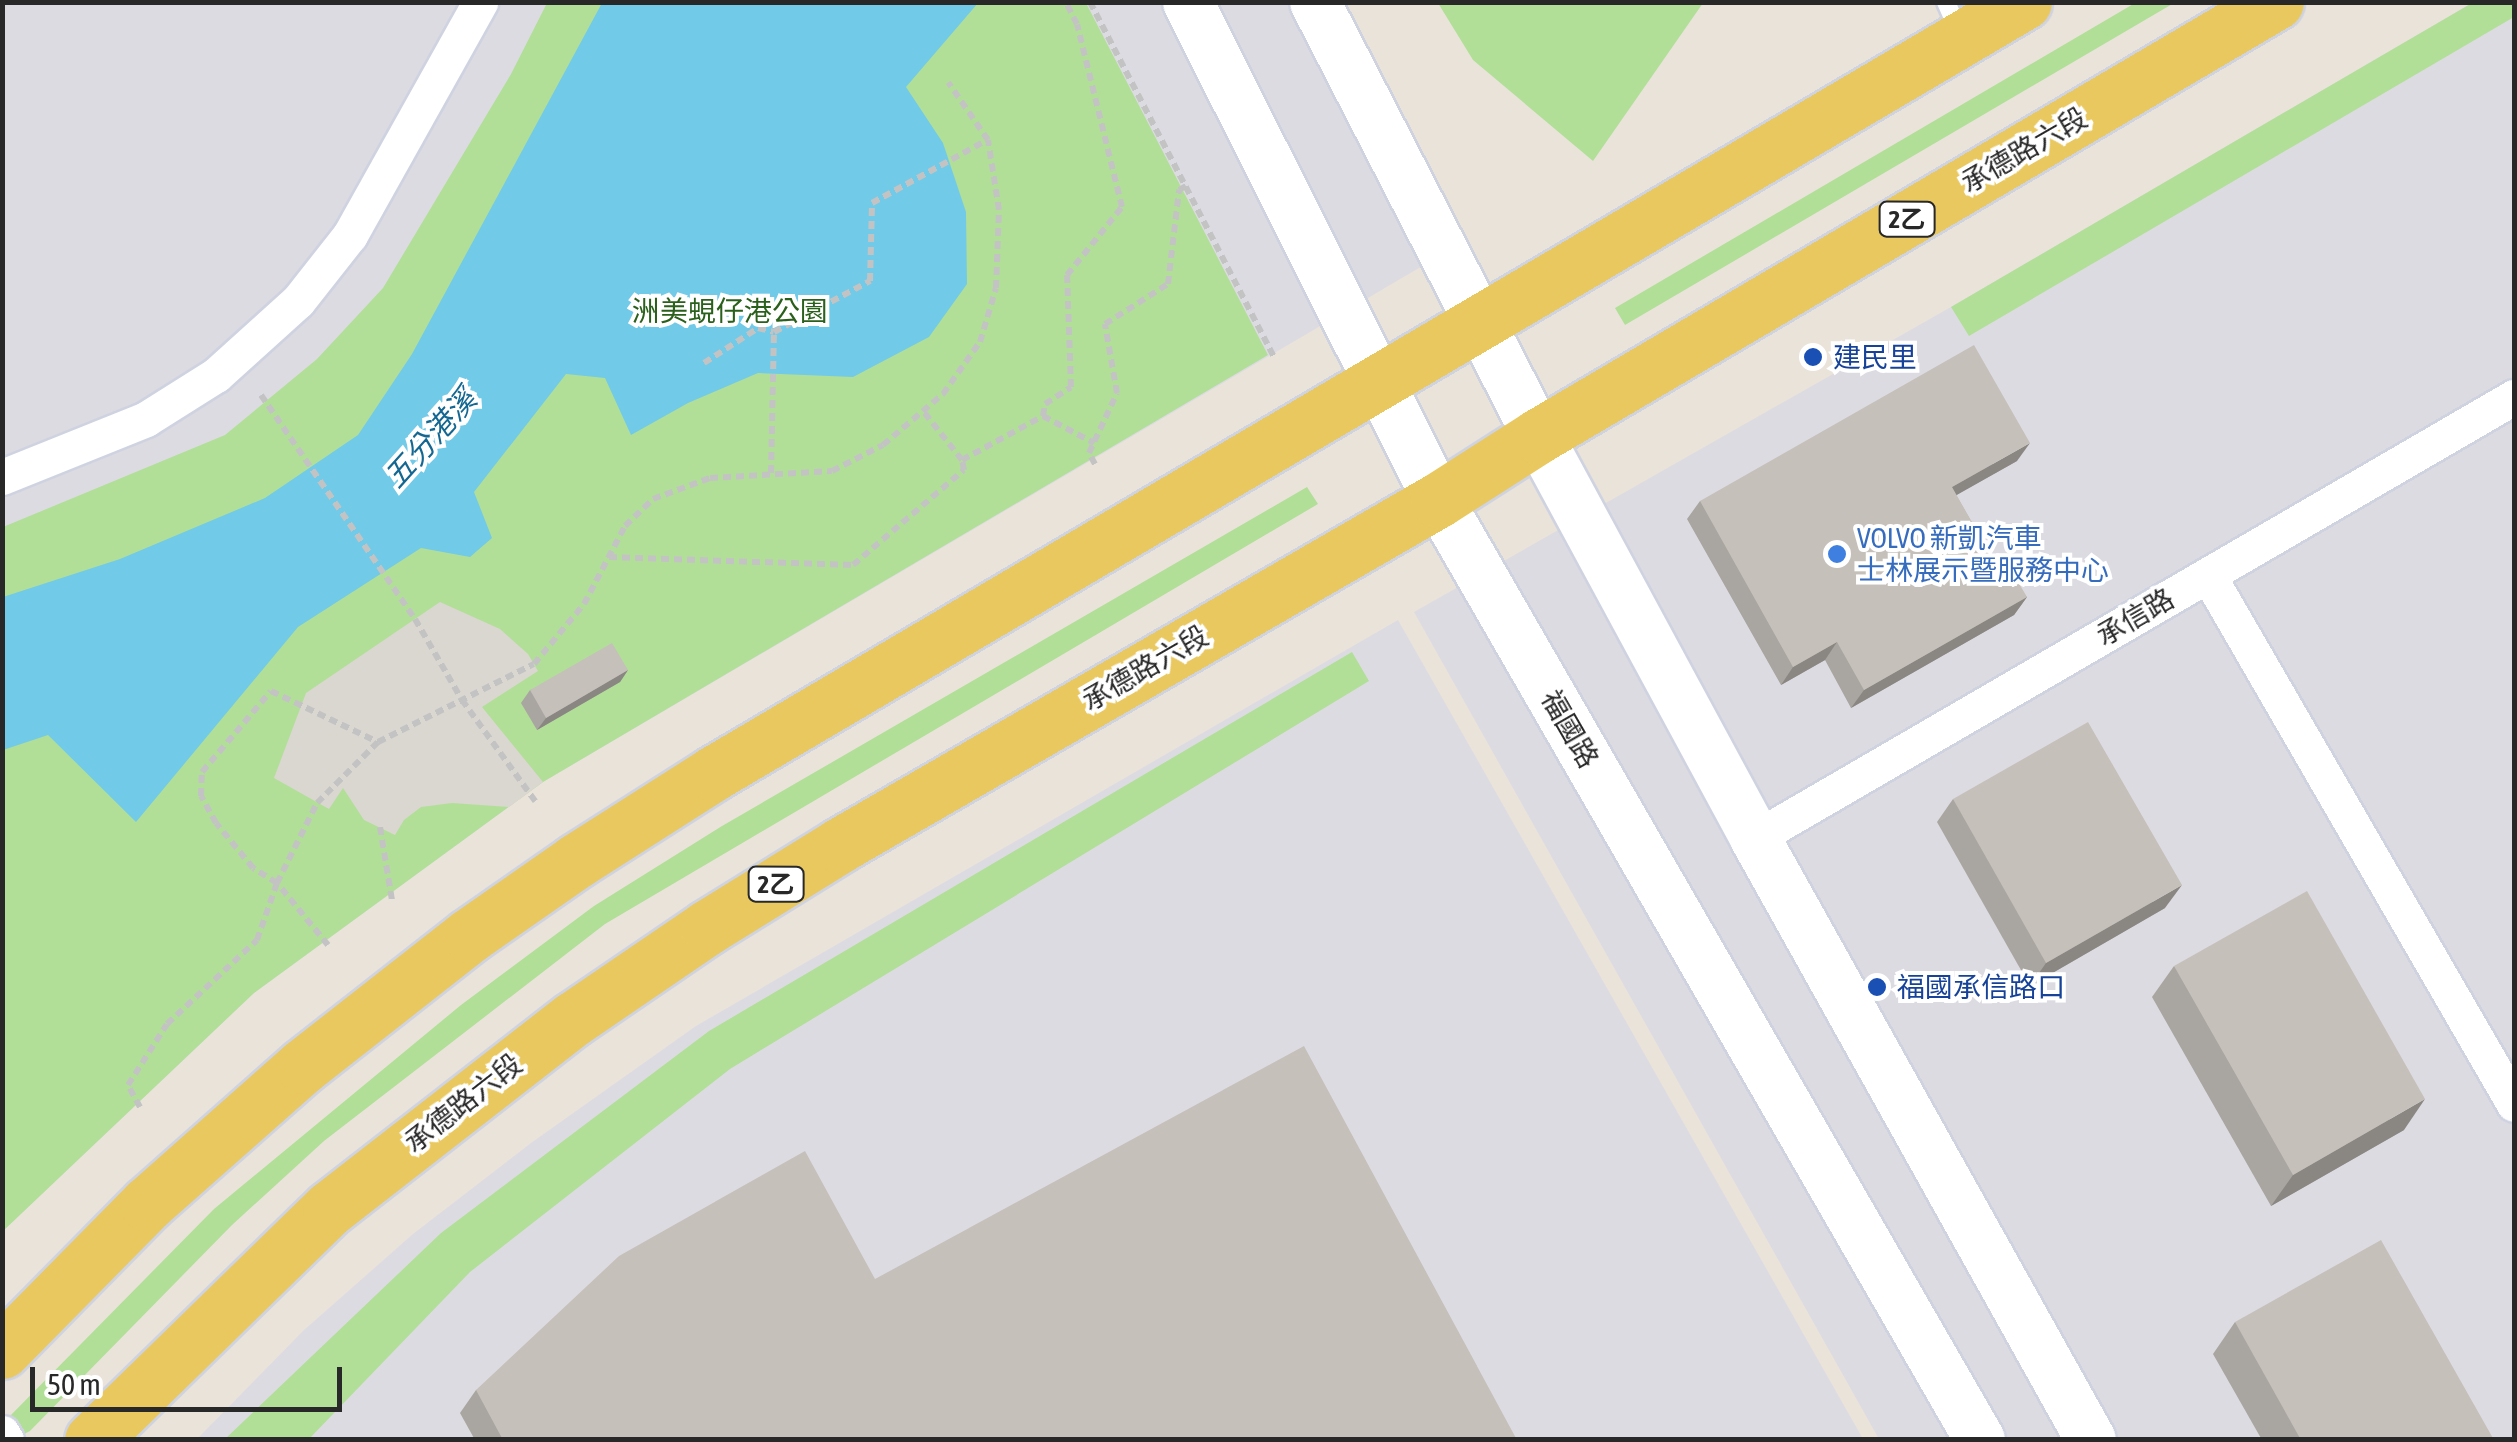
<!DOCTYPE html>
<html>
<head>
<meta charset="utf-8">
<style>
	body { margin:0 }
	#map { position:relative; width:2517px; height:1442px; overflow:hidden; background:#eae3da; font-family:"Asap Condensed","Noto Sans TC",sans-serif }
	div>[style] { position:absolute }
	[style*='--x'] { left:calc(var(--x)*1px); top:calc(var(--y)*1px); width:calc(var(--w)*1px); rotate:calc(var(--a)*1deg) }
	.industrial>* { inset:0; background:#dddbe2 }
	.green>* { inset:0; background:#b1df98 }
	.plaza>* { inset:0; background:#dad6d0 }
	.water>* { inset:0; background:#71cae8 }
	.path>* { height:6px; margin-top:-3px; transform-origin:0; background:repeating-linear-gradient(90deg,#c3c3c3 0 8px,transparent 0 13px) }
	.roads { filter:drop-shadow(2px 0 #cfd3e0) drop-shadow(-2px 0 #cfd3e0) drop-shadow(0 2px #cfd3e0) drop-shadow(0 -2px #cfd3e0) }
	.lane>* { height:18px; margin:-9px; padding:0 9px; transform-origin:9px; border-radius:9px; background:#fff }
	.street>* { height:35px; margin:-17.5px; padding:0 17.5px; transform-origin:17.5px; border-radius:17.5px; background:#fff }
	.secondary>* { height:50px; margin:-25px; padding:0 25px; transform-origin:25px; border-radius:25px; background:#fff }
	.primary>* { height:55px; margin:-27.5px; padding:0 27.5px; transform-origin:27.5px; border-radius:27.5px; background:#e9c85f }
	.wall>* { inset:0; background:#a9a5a0 }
	.shaded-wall>* { inset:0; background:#8a8682 }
	.building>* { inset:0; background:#c5c0ba }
	.dots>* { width:28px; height:28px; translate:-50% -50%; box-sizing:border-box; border:5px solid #fff; border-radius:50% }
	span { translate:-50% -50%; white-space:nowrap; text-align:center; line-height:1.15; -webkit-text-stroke:8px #fff; paint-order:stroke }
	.shield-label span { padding:2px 8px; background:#fff; border:2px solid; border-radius:8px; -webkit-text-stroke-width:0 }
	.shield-label { font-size:25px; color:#282828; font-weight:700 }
	.street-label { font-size:28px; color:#282828 }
	.park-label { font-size:28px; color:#2b601c }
	.transit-label { font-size:28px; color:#164399 }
	.left { translate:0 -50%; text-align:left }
	.shop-label { font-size:28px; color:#366cbe }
	.water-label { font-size:30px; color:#136791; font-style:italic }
	.frame { position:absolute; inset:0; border:5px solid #282828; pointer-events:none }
	.scale { position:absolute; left:30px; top:1367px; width:312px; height:45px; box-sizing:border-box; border:5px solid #282828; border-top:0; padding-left:12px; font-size:30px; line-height:35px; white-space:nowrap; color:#282828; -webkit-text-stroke:8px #fff; paint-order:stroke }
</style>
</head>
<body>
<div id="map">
	<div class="industrial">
		<div style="clip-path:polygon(3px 3px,1326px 3px,1453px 248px,543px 782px,254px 993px,3px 1231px)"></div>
		<div style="clip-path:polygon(2472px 3px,2514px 3px,2514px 1439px,1879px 1439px,1414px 612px,1951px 307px)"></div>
		<div style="clip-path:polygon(1398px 620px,1863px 1439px,196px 1440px,303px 1331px,413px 1234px,531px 1143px,696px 1026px)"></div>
	</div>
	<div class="green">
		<div style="clip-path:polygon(547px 3px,1086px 3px,1268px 355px,543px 782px,254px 993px,3px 1231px,3px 527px,225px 435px,317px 359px,383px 288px,511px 74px)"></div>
		<div style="clip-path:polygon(1438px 3px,1703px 3px,1593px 161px,1473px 60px)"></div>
		<div style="clip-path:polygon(2135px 3px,2174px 3px,1625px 325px,1615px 308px)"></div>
		<div style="clip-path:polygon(2472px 3px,2514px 3px,2514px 17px,1969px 336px,1951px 307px)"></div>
		<div style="clip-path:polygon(1307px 487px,1318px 504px,605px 924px,324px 1141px,232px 1225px,30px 1431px,22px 1435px,8px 1425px,9px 1417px,214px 1209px,461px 1005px,594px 906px,722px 826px)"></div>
		<div style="clip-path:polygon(1352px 652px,1369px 681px,730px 1069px,470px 1272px,309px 1439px,225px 1439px,441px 1233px,709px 1031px)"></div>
	</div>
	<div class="plaza">
		<div style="clip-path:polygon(440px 602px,500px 629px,528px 654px,538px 671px,482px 707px,543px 782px,509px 807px,452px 803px,421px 807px,404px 820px,395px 835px,364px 820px,343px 788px,329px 809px,274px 778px,306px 693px)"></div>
	</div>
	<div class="water">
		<div style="clip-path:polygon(602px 3px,978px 3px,906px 87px,943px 143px,966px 212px,967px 284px,929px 337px,853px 377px,758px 373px,688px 403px,631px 435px,605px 378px,566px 374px,474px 492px,492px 538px,470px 557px,421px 548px,298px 627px,136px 822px,48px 735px,3px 750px,3px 597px,120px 559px,265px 498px,358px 435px,412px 354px)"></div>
	</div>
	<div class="path">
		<div style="--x:1090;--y:2;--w:400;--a:62.6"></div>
		<div style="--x:704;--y:363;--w:64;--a:-32.9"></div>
		<div style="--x:758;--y:328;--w:16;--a:14"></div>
		<div style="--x:261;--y:395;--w:272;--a:55.5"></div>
		<div style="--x:415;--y:619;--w:94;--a:59.9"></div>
		<div style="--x:462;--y:700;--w:125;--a:54.1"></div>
		<div style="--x:1043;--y:416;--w:58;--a:27.9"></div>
		<div style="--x:962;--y:460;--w:92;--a:-28.5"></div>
		<div style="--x:1043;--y:416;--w:12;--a:-81"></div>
		<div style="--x:1045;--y:404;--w:31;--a:-33"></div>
		<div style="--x:1071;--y:387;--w:112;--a:-92"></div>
		<div style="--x:1067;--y:275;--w:87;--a:-51"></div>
		<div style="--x:1122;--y:207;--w:188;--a:-103.8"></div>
		<div style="--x:1077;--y:24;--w:25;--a:-117"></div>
		<div style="--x:1095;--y:464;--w:13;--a:-119"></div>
		<div style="--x:1089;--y:453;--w:66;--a:-65"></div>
		<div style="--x:1117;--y:393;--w:70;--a:-99.9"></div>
		<div style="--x:1105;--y:324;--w:75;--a:-32.4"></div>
		<div style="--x:1168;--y:284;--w:95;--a:-83.3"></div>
		<div style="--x:1179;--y:190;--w:8;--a:-30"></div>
		<div style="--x:771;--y:473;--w:141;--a:-88.8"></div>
		<div style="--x:774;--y:332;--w:109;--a:-28"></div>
		<div style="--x:870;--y:281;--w:78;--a:-88.5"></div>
		<div style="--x:872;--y:203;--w:131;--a:-28.7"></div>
		<div style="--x:609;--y:557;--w:244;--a:1.9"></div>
		<div style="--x:853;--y:565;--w:146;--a:-40.6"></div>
		<div style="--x:964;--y:470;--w:10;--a:-101"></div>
		<div style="--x:962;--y:460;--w:63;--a:-128.5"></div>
		<div style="--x:380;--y:827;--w:74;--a:80.7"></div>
		<div style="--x:328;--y:945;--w:80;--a:-129.4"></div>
		<div style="--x:277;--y:883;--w:28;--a:-148"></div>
		<div style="--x:253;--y:868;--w:58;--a:-129.4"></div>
		<div style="--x:216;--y:823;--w:31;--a:-119"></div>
		<div style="--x:201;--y:796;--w:24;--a:-88"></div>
		<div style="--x:202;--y:772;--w:106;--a:-49.6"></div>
		<div style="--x:271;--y:691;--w:119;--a:25.5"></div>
		<div style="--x:140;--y:1107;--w:25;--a:-119"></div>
		<div style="--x:128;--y:1085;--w:72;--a:-57.4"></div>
		<div style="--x:167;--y:1024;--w:123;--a:-43"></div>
		<div style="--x:257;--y:940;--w:60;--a:-70.7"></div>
		<div style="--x:277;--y:883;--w:89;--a:-63.4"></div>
		<div style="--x:317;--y:803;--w:86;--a:-45"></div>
		<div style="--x:378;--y:742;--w:174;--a:-26.6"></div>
		<div style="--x:534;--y:664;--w:78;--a:-50.2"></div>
		<div style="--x:584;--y:604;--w:88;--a:-62.3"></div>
		<div style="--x:625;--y:526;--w:39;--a:-44"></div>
		<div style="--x:653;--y:499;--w:61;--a:-20.2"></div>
		<div style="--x:710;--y:478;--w:122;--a:-3.3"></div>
		<div style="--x:832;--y:471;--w:57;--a:-27"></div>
		<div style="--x:883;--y:445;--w:79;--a:-40.4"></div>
		<div style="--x:943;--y:394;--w:64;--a:-54.6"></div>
		<div style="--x:980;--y:342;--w:56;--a:-73.5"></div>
		<div style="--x:996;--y:288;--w:78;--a:-87.8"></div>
		<div style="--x:999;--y:210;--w:71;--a:-98.9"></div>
		<div style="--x:988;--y:140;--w:70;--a:-124.6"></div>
	</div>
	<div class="roads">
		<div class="lane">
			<div style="--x:1946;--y:2;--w:35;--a:66"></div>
		</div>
		<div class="street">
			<div style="--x:2;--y:477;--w:155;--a:-21.9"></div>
			<div style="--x:146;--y:419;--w:83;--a:-32.2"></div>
			<div style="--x:216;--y:375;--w:110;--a:-42.1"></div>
			<div style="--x:298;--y:301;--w:84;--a:-51.8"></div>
			<div style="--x:350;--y:235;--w:267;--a:-60.8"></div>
			<div style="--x:2208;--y:575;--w:611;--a:59.95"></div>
			<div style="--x:1755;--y:838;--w:878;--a:-30.16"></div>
			<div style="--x:2;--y:1433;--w:8;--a:60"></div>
		</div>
		<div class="secondary">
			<div style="--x:1188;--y:2;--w:557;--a:63.34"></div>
			<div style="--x:1438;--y:500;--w:1085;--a:60.03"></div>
			<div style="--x:1315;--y:2;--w:488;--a:62.8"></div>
			<div style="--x:1538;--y:436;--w:457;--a:61.6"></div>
			<div style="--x:1755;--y:838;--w:689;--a:60.83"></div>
		</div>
		<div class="primary">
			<div style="--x:2;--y:1351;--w:206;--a:-45.4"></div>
			<div style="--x:147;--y:1204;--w:208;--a:-41.5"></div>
			<div style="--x:303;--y:1066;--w:212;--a:-38.1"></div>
			<div style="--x:470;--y:935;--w:129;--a:-34.9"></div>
			<div style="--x:576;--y:861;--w:164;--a:-32.5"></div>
			<div style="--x:714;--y:773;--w:1520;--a:-30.48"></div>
			<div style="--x:92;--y:1440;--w:332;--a:-44.3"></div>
			<div style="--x:330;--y:1208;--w:308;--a:-37.9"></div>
			<div style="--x:573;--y:1019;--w:163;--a:-34.3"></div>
			<div style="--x:708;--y:927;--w:155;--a:-31.8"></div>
			<div style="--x:840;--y:845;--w:690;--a:-29.98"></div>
			<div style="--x:1438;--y:500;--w:119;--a:-32.6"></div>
			<div style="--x:1538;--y:436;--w:856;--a:-30.46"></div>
		</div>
	</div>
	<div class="wall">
		<div style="clip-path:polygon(2017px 461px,1956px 495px,2002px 575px,2027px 597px,2014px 615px,1851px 708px,1825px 660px,1781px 685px,1687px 519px,1700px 501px)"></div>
		<div style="clip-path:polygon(628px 670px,620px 682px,537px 730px,521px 703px,530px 690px)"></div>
		<div style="clip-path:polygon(1953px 799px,2165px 908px,2030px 986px,1937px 822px)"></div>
		<div style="clip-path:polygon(2174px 966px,2404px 1130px,2271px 1206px,2152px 997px)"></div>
		<div style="clip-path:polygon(875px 1279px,1517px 1440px,475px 1440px,460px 1413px,476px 1390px)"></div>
		<div style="clip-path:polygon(2235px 1322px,2494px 1440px,2262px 1440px,2213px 1354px)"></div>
	</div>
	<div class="shaded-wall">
		<div style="clip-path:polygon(2030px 443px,2017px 461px,1939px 505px,1952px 487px)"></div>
		<div style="clip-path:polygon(2027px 597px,2014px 615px,1851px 708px,1864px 690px)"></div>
		<div style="clip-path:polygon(1837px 642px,1825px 660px,1781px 685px,1793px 667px)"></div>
		<div style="clip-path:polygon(628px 670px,620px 682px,537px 730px,546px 718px)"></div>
		<div style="clip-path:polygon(2182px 885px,2165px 908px,2030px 986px,2046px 963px)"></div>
		<div style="clip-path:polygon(2425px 1099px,2404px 1130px,2271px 1206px,2293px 1175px)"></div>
	</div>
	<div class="building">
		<div style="clip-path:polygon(1974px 345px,2030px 443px,1952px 487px,2002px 575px,2011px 570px,2027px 597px,1864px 690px,1837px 642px,1793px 667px,1700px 501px)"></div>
		<div style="clip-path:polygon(612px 643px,628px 670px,546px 718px,530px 690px)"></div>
		<div style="clip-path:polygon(2088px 722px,2182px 885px,2046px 963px,1953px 799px)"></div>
		<div style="clip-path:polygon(2307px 891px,2425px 1099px,2293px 1175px,2174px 966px)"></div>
		<div style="clip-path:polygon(1304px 1046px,1517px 1440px,503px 1440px,476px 1390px,619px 1256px,805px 1151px,875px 1279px)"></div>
		<div style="clip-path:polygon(2381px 1240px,2494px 1440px,2301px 1440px,2235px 1322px)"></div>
	</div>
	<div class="dots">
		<div style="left:1813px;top:357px;background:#1a4fb4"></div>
		<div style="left:1837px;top:554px;background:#3f7fe0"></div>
		<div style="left:1877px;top:987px;background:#1a4fb4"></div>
	</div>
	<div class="shield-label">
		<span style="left:1907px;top:219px">2乙</span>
		<span style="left:776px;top:884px">2乙</span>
	</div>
	<div class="street-label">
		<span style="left:2024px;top:150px;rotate:-30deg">承德路六段</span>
		<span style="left:2135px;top:617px;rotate:-30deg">承信路</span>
		<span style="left:1145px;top:668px;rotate:-30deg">承德路六段</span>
		<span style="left:1570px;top:729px;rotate:60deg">福國路</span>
		<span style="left:463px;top:1103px;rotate:-38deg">承德路六段</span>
	</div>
	<div class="park-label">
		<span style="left:730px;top:311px">洲美蜆仔港公園</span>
	</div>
	<div class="transit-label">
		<span class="left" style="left:1833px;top:357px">建民里</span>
		<span class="left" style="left:1897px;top:987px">福國承信路口</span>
	</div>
	<div class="shop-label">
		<span class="left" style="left:1857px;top:554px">VOLVO 新凱汽車<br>士林展示暨服務中心</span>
	</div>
	<div class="water-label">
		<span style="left:430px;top:438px;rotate:-48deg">五分港溪</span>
	</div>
	<div class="frame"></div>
	<div class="scale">50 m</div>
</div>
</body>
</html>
